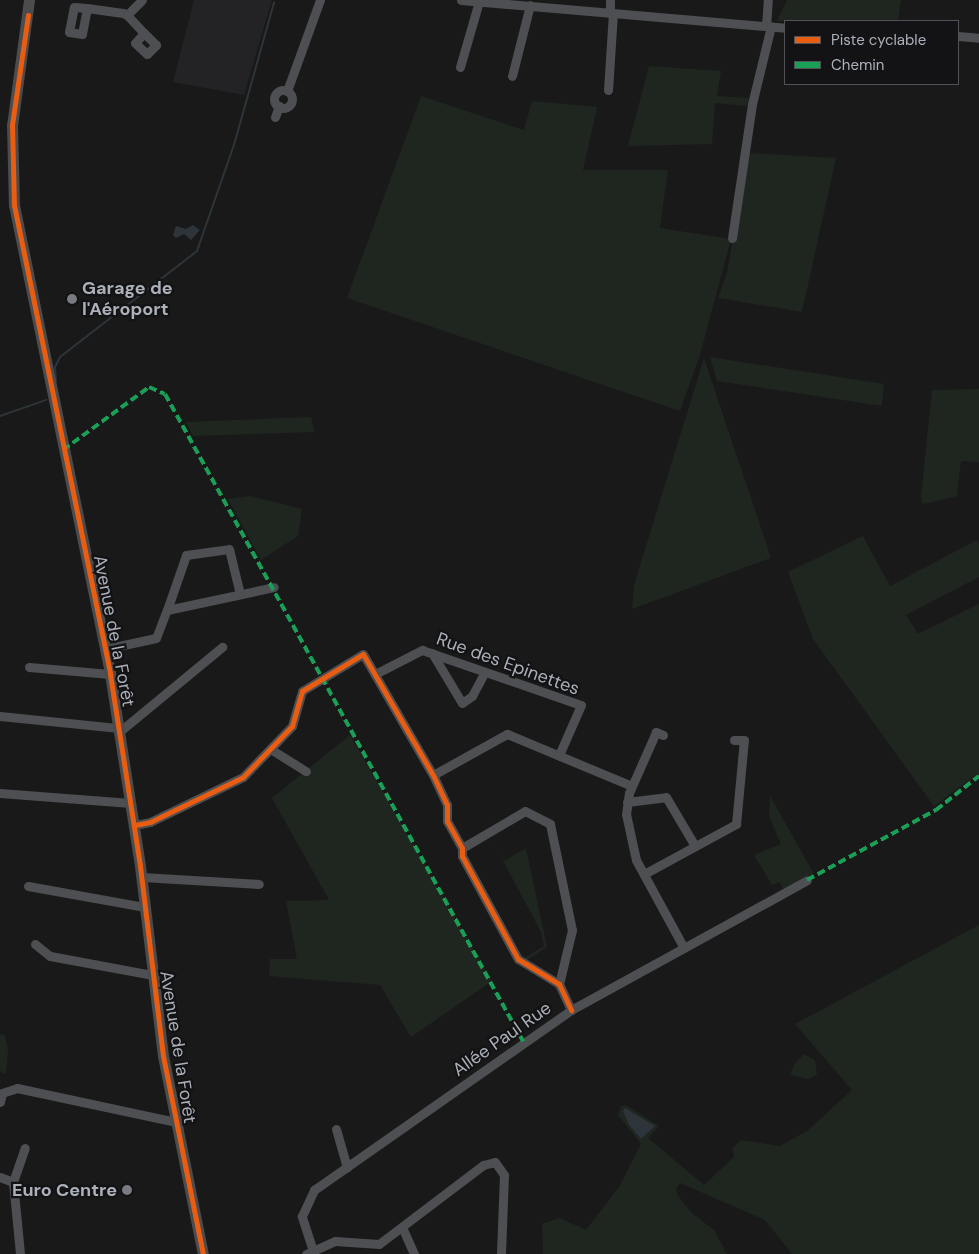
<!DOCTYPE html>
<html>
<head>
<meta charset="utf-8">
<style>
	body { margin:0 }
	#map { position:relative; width:979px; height:1254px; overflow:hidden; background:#191919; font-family:"DM Sans",sans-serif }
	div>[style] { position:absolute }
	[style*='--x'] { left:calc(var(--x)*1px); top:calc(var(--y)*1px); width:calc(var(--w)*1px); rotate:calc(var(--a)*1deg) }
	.built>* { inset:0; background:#232325 }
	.green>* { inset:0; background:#1f2620 }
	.water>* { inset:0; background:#2d353a }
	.stream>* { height:2px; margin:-1px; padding:0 1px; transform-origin:1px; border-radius:1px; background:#2d353a }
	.minor>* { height:9px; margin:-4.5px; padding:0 4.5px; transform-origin:4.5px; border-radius:4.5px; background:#4d4f52 }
	.minor>.ring { margin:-4.5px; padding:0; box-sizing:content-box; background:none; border:9px solid #4d4f52; border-radius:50% }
	.major>* { height:11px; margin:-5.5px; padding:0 5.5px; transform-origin:5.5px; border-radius:5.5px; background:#4b4c4e }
	.quiet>* { height:4px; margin-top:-2px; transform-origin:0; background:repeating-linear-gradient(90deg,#1a9f57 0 8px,transparent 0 12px) }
	.cycleway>* { height:5px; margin:-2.5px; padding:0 2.5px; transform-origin:2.5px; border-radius:2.5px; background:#e95d12 }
	.dots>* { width:14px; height:14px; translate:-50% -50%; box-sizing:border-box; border:2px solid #131315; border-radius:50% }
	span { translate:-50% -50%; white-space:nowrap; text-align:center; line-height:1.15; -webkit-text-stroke:4.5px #131315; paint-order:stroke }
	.poi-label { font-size:18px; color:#abb0b9; font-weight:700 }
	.left { translate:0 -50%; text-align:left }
	.right { translate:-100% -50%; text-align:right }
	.street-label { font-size:18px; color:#abb0b9 }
	.legend { position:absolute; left:784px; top:20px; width:175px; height:65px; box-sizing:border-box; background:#131315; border:1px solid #505257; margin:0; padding:6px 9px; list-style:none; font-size:15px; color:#abb0b9 }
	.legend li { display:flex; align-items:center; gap:10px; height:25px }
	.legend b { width:25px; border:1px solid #505257 }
</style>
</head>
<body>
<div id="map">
	<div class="built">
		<div style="clip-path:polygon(194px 0,272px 0,244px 95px,173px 82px)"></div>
	</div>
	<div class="green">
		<div style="clip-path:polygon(787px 0,901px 0,898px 21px,777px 21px)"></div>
		<div style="clip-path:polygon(649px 66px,721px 71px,717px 96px,749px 98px,747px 106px,715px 103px,712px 144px,628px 146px)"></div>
		<div style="clip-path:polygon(421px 96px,524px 130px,532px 101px,597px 107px,583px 170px,668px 170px,660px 228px,731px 239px,700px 355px,680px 411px,347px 298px)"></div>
		<div style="clip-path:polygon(748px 153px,836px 158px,802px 312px,718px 298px,727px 273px)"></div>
		<div style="clip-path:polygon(710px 357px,884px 384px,882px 406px,717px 381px)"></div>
		<div style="clip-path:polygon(704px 358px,771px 558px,632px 609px,634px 585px)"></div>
		<div style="clip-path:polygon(979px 389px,979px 462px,961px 461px,957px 496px,923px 504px,921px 497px,932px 390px)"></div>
		<div style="clip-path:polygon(311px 417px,314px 432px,193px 436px,186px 422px)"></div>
		<div style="clip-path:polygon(250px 496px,302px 509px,298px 536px,261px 560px,228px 499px)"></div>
		<div style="clip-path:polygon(863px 536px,890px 586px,977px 540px,979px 544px,979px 577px,906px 615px,918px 634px,979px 604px,979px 773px,934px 806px,813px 639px,788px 572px)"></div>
		<div style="clip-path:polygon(350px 735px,492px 981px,411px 1037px,380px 985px,269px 976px,270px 959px,297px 959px,286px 901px,329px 900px,272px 798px)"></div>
		<div style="clip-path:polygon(770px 796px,814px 874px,784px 890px,779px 882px,772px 885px,754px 855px,781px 844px,769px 816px)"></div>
		<div style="clip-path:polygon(490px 836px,504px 861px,526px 848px,547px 947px,527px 960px,524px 958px,544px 946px,541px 932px)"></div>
		<div style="clip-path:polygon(979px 925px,979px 1254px,792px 1254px,765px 1220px,680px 1183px,676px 1189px,678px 1196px,692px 1213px,714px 1230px,727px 1254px,543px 1254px,542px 1224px,559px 1218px,586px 1230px,619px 1187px,641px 1144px,618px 1115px,621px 1106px,626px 1105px,659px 1126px,648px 1138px,704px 1185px,734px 1157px,733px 1148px,741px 1140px,780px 1146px,807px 1131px,852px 1090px,795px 1024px)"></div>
		<div style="clip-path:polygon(0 1034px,5px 1035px,8px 1049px,6px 1074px,0 1071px)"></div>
		<div style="clip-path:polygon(804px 1054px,815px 1060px,817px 1074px,809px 1079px,790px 1075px,794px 1064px)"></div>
	</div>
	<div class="water">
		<div style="clip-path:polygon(193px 225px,200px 230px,191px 240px,184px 234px,176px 238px,173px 235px,176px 226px,186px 229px)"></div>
		<div style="clip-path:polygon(625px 1108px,655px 1126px,641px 1139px,629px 1125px,623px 1111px)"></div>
	</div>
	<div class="stream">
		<div style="--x:56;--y:381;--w:14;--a:-94"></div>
		<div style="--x:55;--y:367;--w:11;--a:-63"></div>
		<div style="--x:60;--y:357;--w:173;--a:-37.7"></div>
		<div style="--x:197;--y:251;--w:112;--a:-70.8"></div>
		<div style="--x:234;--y:145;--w:148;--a:-74.3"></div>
		<div style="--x:0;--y:416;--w:49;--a:-19.2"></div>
	</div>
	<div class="minor">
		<div style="--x:461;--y:0;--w:325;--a:4.9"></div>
		<div style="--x:87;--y:8;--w:26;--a:101"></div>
		<div style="--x:82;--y:34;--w:13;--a:-171"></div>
		<div style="--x:69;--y:32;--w:25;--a:-79"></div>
		<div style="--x:74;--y:7;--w:13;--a:4"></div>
		<div style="--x:87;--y:8;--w:36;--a:8"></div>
		<div style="--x:123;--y:13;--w:4;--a:27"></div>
		<div style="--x:127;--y:15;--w:21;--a:-45"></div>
		<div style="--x:610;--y:13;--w:13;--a:-90"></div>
		<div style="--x:127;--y:15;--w:25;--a:47"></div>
		<div style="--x:144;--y:33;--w:13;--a:132"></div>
		<div style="--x:135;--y:43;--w:16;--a:43"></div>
		<div style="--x:147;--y:54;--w:13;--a:-45"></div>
		<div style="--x:156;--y:45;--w:17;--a:-135"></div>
		<div style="--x:766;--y:26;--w:26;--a:-86"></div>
		<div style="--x:958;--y:36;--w:21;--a:5"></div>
		<div style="--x:460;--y:67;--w:69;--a:-73.9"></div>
		<div style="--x:512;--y:76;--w:73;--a:-75.8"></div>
		<div style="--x:608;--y:90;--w:77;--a:-86.3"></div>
		<div class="ring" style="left:274px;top:90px;width:9px;height:9px"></div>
		<div style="--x:287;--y:91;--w:97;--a:-70.1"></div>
		<div style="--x:275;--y:117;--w:12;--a:-70"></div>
		<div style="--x:732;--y:238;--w:135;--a:-81.5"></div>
		<div style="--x:752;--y:104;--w:80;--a:-76.3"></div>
		<div style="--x:167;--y:610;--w:58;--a:-70.9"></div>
		<div style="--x:186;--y:555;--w:43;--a:-7.9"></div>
		<div style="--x:229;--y:549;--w:46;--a:76.3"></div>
		<div style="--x:105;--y:649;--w:52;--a:-12.2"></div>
		<div style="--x:156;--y:638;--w:30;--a:-69"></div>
		<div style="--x:167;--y:610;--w:109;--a:-12.1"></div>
		<div style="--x:432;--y:653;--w:58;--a:59"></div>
		<div style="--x:462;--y:703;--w:12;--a:-35"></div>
		<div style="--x:472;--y:696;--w:27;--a:-62"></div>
		<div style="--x:29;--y:667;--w:81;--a:4.9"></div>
		<div style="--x:377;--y:673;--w:51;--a:-27.1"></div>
		<div style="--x:422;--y:650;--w:168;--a:19.1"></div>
		<div style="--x:581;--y:705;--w:55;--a:113.7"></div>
		<div style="--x:0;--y:716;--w:120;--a:5.8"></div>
		<div style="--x:119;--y:732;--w:134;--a:-39.5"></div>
		<div style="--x:663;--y:735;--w:8;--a:-157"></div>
		<div style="--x:656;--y:732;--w:67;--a:113.9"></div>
		<div style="--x:629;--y:793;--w:21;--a:98"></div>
		<div style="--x:626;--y:814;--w:47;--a:77.7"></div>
		<div style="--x:636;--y:860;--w:100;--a:61.4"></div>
		<div style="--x:272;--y:750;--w:40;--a:32"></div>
		<div style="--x:433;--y:775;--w:85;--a:-29"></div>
		<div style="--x:507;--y:734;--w:135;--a:22.6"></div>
		<div style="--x:0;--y:793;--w:131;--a:4.4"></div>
		<div style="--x:627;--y:802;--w:39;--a:-7"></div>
		<div style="--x:666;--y:797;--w:57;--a:59.4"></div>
		<div style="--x:135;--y:825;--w:15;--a:-11"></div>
		<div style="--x:150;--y:822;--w:103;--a:-25.8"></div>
		<div style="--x:243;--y:777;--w:71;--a:-46.1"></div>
		<div style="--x:292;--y:726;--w:36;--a:-74"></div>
		<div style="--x:302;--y:691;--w:71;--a:-31.2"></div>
		<div style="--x:363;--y:654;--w:140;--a:60"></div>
		<div style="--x:433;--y:775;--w:33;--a:65"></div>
		<div style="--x:447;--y:805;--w:16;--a:90"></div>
		<div style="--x:447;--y:821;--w:31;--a:61"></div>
		<div style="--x:462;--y:848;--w:8;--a:90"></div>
		<div style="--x:462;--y:856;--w:117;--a:61.5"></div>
		<div style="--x:518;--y:959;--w:48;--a:31.4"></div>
		<div style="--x:559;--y:984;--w:29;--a:65"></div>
		<div style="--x:462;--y:848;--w:73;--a:-30.4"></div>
		<div style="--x:525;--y:811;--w:28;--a:27"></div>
		<div style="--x:550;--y:824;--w:108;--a:78.3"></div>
		<div style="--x:572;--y:930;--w:56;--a:103.5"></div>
		<div style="--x:644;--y:874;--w:105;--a:-28.5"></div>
		<div style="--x:736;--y:824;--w:84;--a:-84.6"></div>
		<div style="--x:744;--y:740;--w:10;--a:180"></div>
		<div style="--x:142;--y:877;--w:117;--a:3.4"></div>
		<div style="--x:28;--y:886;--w:119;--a:10.2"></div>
		<div style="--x:35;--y:944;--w:19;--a:39"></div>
		<div style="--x:50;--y:956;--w:105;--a:10.5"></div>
		<div style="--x:0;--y:1102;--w:9;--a:-77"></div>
		<div style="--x:2;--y:1093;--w:16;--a:-18"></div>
		<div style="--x:17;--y:1088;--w:162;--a:12.1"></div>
		<div style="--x:336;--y:1129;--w:40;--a:74"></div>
		<div style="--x:0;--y:1177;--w:14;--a:21"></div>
		<div style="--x:13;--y:1182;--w:72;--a:84.4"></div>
		<div style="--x:13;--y:1182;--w:36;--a:-71"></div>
		<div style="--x:402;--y:1227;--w:30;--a:66"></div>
		<div style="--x:306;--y:1254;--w:32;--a:-24"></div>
		<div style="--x:335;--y:1241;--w:44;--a:3.9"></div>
		<div style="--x:379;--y:1244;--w:131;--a:-37.2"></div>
		<div style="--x:483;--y:1165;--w:12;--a:-14"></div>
		<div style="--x:495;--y:1162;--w:16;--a:55"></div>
		<div style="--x:504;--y:1175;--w:79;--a:92.2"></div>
		<div style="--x:314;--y:1254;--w:40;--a:-108"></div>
		<div style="--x:302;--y:1216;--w:29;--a:-65"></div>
		<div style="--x:314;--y:1190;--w:314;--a:-35"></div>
		<div style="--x:571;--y:1010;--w:269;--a:-28.8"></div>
	</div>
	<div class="major">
		<div style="--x:29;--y:0;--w:126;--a:97.7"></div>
		<div style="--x:12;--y:125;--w:80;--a:88.6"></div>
		<div style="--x:14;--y:205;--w:479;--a:78.4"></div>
		<div style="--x:110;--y:674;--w:194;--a:81.1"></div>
		<div style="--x:140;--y:866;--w:191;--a:83.1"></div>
		<div style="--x:163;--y:1056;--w:202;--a:78.6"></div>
	</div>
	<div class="quiet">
		<div style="--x:63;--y:450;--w:107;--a:-36.2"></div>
		<div style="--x:149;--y:387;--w:17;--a:24"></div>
		<div style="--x:165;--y:394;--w:742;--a:61.05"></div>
		<div style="--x:807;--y:880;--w:147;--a:-28.5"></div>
		<div style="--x:936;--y:810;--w:55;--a:-38.3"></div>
	</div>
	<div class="cycleway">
		<div style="--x:28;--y:15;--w:111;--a:98.3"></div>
		<div style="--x:12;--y:125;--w:80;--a:88.6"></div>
		<div style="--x:14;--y:205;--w:479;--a:78.4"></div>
		<div style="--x:110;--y:674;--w:194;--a:81.1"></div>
		<div style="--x:140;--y:866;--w:191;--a:83.1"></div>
		<div style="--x:163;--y:1056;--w:202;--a:78.6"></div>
		<div style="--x:135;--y:825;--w:15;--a:-11"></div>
		<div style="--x:150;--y:822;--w:103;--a:-25.8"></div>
		<div style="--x:243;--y:777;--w:71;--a:-46.1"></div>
		<div style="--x:292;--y:726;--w:36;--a:-74"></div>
		<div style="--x:302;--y:691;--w:71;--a:-31.2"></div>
		<div style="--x:363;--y:654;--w:140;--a:60"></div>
		<div style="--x:433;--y:775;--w:33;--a:65"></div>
		<div style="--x:447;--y:805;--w:16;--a:90"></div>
		<div style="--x:447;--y:821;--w:31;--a:61"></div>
		<div style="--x:462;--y:848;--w:8;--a:90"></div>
		<div style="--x:462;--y:856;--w:117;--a:61.5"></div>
		<div style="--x:518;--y:959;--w:48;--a:31.4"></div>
		<div style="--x:559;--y:984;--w:29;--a:65"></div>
	</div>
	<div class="dots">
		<div style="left:72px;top:299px;background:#787b81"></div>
		<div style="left:127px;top:1190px;background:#787b81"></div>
	</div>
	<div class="poi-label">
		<span class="left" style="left:82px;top:299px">Garage de<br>l'Aéroport</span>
		<span class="right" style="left:117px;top:1190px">Euro Centre</span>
	</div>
	<div class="street-label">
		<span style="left:114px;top:631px;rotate:79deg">Avenue de la Forêt</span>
		<span style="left:508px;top:664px;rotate:20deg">Rue des Epinettes</span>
		<span style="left:502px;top:1039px;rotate:-35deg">Allée Paul Rue</span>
		<span style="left:178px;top:1047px;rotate:81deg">Avenue de la Forêt</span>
	</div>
	<ul class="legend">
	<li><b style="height:6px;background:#e95d12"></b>Piste cyclable</li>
	<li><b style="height:6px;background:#1a9f57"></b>Chemin</li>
	</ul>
</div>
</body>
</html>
